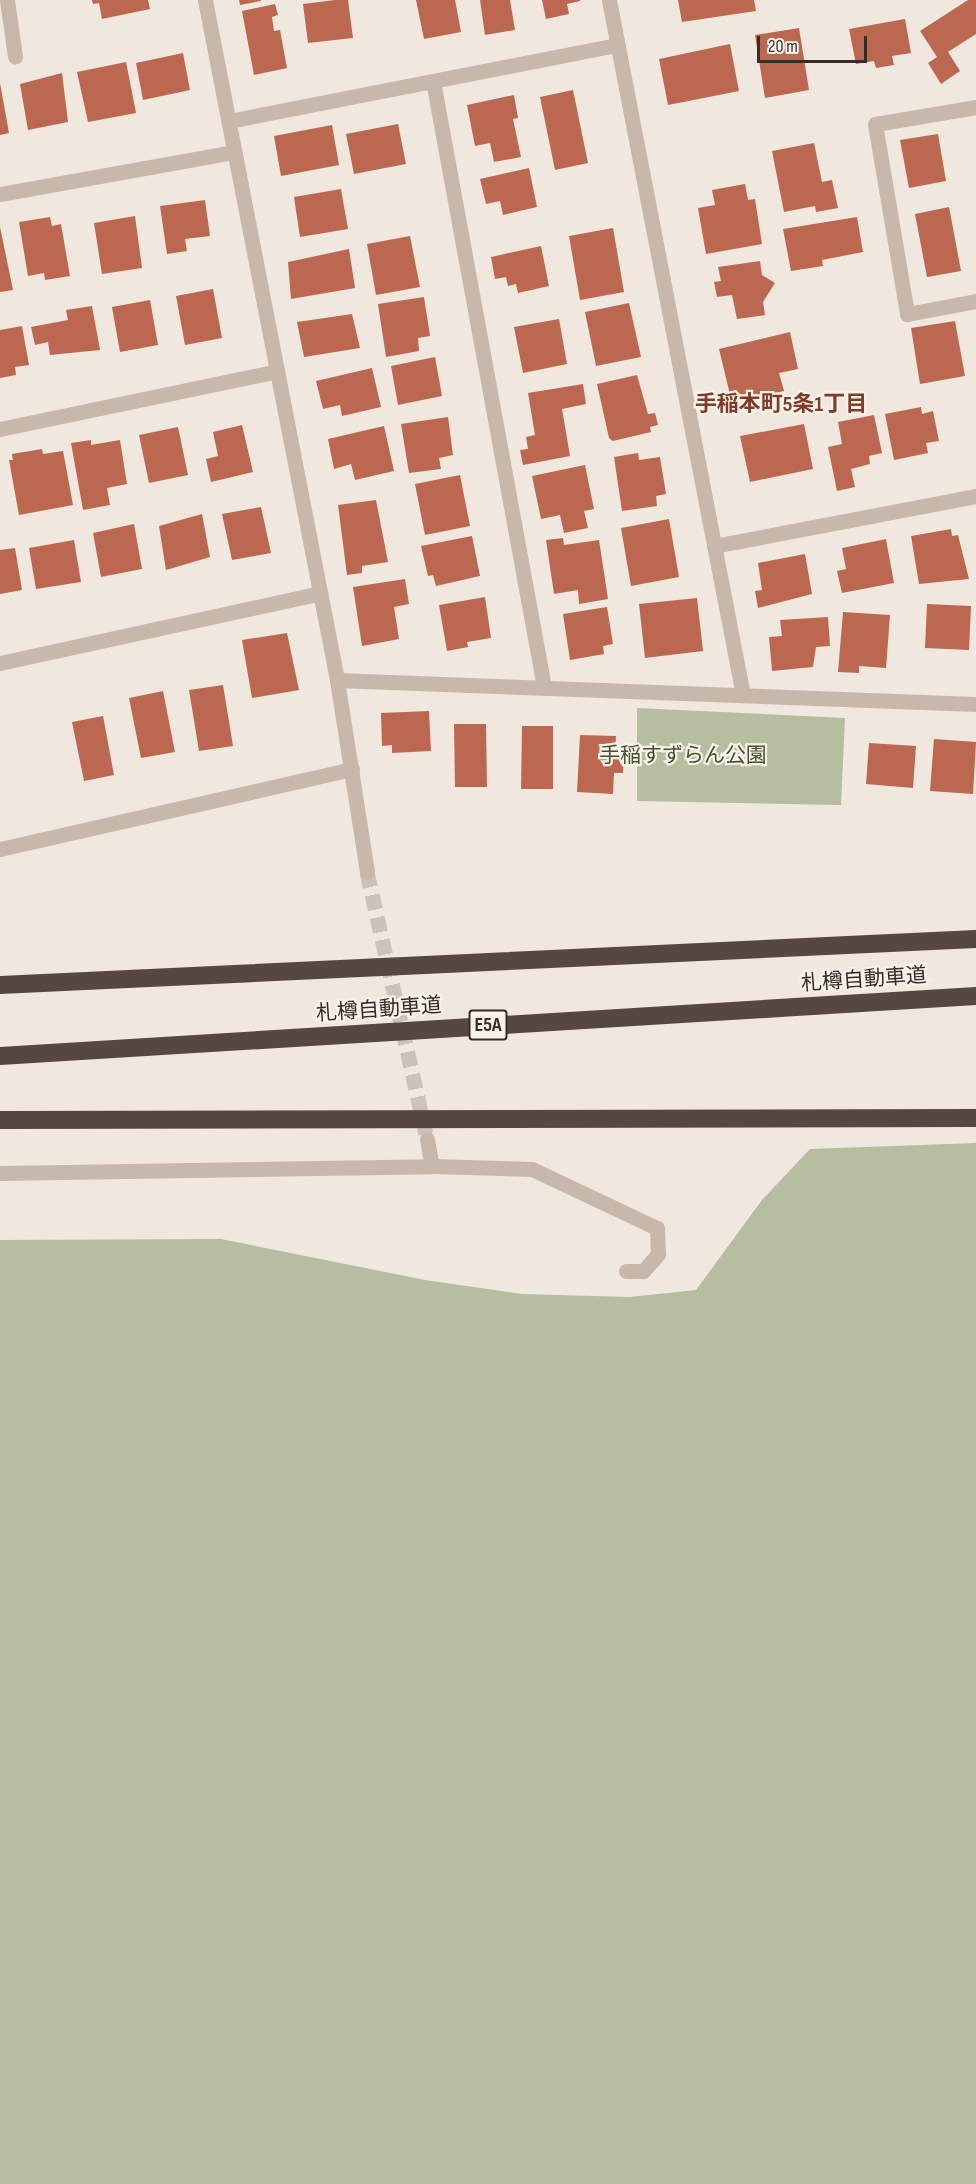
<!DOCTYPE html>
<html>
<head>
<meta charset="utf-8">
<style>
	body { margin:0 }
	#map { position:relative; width:976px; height:2184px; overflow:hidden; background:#f0e7de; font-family:"Sofia Sans Condensed","Noto Sans JP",sans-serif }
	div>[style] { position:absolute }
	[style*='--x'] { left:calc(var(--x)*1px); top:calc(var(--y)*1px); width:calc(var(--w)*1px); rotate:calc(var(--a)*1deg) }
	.green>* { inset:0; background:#b5be9f }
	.building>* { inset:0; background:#bc6851 }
	.minor-tunnel>* { height:15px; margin-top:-7.5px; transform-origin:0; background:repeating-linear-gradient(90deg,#cbc2ba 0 15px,transparent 0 23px) }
	.service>* { height:15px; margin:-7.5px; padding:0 7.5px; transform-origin:7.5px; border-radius:7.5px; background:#c8b7ab }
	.minor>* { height:15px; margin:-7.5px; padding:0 7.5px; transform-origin:7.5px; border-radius:7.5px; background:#c8b7ab }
	.motorway>* { height:18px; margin:-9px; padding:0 9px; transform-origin:9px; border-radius:9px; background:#564741 }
	span { translate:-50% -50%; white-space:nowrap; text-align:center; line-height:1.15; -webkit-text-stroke:4.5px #f8f2ea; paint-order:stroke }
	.shield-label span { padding:2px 4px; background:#f8f2ea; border:2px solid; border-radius:4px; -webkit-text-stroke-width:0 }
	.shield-label { font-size:20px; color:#362d2a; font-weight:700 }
	.park-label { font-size:21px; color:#46522f }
	.street-label { font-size:21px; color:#362d2a }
	.neighbourhood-label { font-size:22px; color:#7e3c29; font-weight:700 }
	.scale { position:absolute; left:757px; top:36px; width:110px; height:27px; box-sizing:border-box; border:3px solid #362d2a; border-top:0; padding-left:8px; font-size:18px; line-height:21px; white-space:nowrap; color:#362d2a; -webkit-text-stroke:4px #f8f2ea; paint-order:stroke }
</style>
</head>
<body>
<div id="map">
	<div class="green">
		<div style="clip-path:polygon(637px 708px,845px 718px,841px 805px,637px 801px)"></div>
		<div style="clip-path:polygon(976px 1143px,976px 2184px,0 2184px,0 1240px,221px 1239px,425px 1280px,522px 1294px,629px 1297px,696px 1290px,762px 1200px,810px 1149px)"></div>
	</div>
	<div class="building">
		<div style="clip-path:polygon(92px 0,148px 0,150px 9px,102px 19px,99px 3px,93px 4px)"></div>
		<div style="clip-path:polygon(239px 0,261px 0,261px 1px,240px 5px)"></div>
		<div style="clip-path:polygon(335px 0,348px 0,353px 38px,308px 43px,303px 4px)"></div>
		<div style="clip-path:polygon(416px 0,455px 0,461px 32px,424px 39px)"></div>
		<div style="clip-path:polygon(480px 0,510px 0,515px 30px,485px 35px)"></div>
		<div style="clip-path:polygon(542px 0,580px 0,580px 1px,567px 4px,569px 14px,546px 19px)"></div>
		<div style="clip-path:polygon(678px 0,754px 0,756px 11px,682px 22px)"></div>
		<div style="clip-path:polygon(968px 0,976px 0,976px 34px,948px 52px,960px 71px,941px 84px,928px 63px,937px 57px,920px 31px)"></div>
		<div style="clip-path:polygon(275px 4px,278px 15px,272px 17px,274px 31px,280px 30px,287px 68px,254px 75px,242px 11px)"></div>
		<div style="clip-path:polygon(905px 19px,911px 53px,892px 56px,894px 65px,876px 68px,874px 61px,856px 64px,849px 29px)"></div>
		<div style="clip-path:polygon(799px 28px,809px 90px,765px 98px,755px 35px)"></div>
		<div style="clip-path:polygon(730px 44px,739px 91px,668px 105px,659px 59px)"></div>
		<div style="clip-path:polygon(183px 53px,190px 90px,143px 100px,136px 63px)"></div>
		<div style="clip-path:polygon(126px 62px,136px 113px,88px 122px,77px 72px)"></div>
		<div style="clip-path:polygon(62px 73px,68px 122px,28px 130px,20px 84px)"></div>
		<div style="clip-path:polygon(0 83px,9px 133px,0 135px)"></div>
		<div style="clip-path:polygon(573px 90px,588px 163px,555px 170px,540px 97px)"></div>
		<div style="clip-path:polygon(514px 95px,518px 118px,513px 119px,521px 157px,494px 162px,490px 143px,475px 146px,467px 105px)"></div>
		<div style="clip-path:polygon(398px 124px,406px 164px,354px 174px,346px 134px)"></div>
		<div style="clip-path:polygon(332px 125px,339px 165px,281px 176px,274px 136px)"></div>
		<div style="clip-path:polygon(938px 134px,946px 181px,909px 188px,900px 140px)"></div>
		<div style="clip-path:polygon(814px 143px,822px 182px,832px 180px,838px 208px,816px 212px,815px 206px,784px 212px,772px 151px)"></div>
		<div style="clip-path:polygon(529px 168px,537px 207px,503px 215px,500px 201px,486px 204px,480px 179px)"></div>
		<div style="clip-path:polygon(745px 184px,748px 200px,755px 199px,762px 244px,706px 254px,698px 208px,715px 205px,712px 190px)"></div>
		<div style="clip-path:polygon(341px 189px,348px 229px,300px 237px,294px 197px)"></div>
		<div style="clip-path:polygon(205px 200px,210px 236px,185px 239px,187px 251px,167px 254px,160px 206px)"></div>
		<div style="clip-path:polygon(949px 207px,961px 271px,927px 277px,915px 214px)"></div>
		<div style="clip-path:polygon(135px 216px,142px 268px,102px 274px,94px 223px)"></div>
		<div style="clip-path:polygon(50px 217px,52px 226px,61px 224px,70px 276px,45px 280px,44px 273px,28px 276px,19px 222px)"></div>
		<div style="clip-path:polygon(857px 217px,863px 252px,822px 260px,823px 266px,791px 271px,783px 229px)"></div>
		<div style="clip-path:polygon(0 227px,13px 290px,0 292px)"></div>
		<div style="clip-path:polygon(613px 228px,624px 292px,580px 300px,569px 236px)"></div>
		<div style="clip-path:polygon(410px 236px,420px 287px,376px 295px,367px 244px)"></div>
		<div style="clip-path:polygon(541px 246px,549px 286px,518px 293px,516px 284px,508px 286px,506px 277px,495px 279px,491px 257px)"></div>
		<div style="clip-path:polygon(349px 249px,355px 288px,291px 299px,288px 262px)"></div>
		<div style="clip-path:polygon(760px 261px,762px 275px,775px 283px,763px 302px,765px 315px,737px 319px,732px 295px,717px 297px,714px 282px,721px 281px,718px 267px)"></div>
		<div style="clip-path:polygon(213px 289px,222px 338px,185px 345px,176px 296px)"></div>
		<div style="clip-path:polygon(424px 297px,430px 336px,418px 338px,419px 351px,386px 357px,378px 304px)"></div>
		<div style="clip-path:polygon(150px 300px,158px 345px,120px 352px,112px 307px)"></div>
		<div style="clip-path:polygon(629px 303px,641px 357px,596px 366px,585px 312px)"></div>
		<div style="clip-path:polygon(92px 306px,100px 350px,50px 355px,48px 342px,35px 345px,31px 327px,68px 320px,66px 310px)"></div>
		<div style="clip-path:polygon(352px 314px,360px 348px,304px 357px,297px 322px)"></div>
		<div style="clip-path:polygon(559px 319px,567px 364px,523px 373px,514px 327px)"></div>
		<div style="clip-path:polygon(955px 321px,965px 376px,920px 384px,911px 328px)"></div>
		<div style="clip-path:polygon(22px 326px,29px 365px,15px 367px,16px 375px,0 378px,0 330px)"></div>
		<div style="clip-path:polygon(790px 332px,798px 369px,779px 373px,784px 391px,732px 403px,719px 349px)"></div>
		<div style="clip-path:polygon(435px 357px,442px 396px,398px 405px,391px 366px)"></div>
		<div style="clip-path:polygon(372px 368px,381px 407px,342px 416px,340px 405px,323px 409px,316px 381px)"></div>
		<div style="clip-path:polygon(637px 375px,648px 414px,655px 413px,658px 425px,650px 427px,651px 432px,613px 441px,609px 438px,597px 384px)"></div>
		<div style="clip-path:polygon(583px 384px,586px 404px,562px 409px,570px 456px,523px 465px,520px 450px,528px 449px,526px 437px,535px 435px,528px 393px)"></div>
		<div style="clip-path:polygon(921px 407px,922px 414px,933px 411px,939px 441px,926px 443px,928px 453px,894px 460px,885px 414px)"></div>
		<div style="clip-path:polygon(874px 415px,882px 453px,869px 456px,870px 464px,851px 469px,855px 487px,837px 491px,828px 447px,842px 444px,838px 422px)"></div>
		<div style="clip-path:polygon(448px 417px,453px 455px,439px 458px,441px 469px,409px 473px,401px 424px)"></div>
		<div style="clip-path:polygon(804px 424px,813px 469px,750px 482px,740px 436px)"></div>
		<div style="clip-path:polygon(242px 425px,253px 472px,211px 482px,206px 459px,218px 456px,213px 432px)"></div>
		<div style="clip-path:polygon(384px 426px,394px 471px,355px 480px,351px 464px,334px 469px,328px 439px)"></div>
		<div style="clip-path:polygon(178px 427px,188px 475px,149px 483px,139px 435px)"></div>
		<div style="clip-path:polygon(91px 440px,91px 445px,120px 440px,127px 484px,107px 488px,110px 505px,83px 510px,71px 443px)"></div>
		<div style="clip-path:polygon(42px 449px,43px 454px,63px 451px,73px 505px,19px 515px,9px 460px,13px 460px,12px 454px)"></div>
		<div style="clip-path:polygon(638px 453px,639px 460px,660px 457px,666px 494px,656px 496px,657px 506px,622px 511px,614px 457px)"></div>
		<div style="clip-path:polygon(585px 465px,594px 509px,584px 511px,588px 528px,564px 533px,560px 515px,541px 519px,532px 476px)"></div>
		<div style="clip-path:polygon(460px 475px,470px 526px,425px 535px,415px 484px)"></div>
		<div style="clip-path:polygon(376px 500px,388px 562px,362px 566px,362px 573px,347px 575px,338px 505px)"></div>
		<div style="clip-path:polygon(261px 507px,271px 553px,232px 560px,222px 514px)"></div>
		<div style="clip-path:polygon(202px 514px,210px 557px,166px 570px,159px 526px)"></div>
		<div style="clip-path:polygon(669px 519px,679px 577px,631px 586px,621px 528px)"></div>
		<div style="clip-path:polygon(134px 524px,142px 569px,101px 577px,93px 533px)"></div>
		<div style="clip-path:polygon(951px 529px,952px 536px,958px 535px,969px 579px,919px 584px,911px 536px)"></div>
		<div style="clip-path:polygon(472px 536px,480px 576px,436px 586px,433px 575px,428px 576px,421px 546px)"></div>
		<div style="clip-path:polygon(563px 538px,564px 545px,599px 540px,608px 599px,579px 604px,578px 590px,554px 594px,546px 540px)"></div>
		<div style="clip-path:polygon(886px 539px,894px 583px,842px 593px,837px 571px,846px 569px,842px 548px)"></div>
		<div style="clip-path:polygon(74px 540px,81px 582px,36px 589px,29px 548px)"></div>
		<div style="clip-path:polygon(15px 548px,22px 590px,0 594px,0 550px)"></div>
		<div style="clip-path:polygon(805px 554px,812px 594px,758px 608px,755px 591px,762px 590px,758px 563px)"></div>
		<div style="clip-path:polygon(405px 579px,409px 604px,394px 607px,399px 639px,362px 646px,353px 587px)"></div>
		<div style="clip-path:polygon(485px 597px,491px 638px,467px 642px,468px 647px,447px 651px,439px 605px)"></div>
		<div style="clip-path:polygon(697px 598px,703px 651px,645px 658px,639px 604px)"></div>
		<div style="clip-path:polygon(927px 604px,971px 606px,969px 650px,925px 648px)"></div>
		<div style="clip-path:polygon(607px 607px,613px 644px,603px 646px,604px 654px,570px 660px,563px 614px)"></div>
		<div style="clip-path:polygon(843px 612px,890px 615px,886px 668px,859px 666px,859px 673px,838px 672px)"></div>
		<div style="clip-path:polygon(828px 617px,830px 646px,816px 647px,813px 667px,772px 671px,769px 637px,782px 636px,780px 620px)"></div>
		<div style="clip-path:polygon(287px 633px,299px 690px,252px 698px,242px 640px)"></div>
		<div style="clip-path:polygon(223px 685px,233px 746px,199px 751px,189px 690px)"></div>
		<div style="clip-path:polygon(163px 691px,175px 752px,141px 758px,129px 698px)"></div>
		<div style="clip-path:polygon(429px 711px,431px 751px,392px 753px,392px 745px,382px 746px,381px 713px)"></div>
		<div style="clip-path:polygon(103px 716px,114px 775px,84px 781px,72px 722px)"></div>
		<div style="clip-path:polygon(454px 724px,486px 724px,487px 787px,455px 787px)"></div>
		<div style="clip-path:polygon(522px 726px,553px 726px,553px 789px,521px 789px)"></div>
		<div style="clip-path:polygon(580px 735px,616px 736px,615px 753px,624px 754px,623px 773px,614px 773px,613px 794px,577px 792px)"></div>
		<div style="clip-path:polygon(934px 739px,976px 742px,973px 794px,930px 791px)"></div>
		<div style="clip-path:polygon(869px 743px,916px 746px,913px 788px,866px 784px)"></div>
	</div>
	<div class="minor-tunnel">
		<div style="--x:367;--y:872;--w:274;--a:77.3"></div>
	</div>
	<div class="service">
		<div style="--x:7;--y:0;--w:57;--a:81.9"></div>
	</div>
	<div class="minor">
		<div style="--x:205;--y:0;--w:693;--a:79.01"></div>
		<div style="--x:337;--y:680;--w:194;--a:81.1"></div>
		<div style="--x:609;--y:0;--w:708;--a:79.09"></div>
		<div style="--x:433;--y:81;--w:616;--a:79.62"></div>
		<div style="--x:976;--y:107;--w:102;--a:170.4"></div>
		<div style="--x:875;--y:124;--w:193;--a:80.4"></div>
		<div style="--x:907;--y:314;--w:70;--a:-10.7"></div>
		<div style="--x:229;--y:121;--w:396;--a:-11.1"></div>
		<div style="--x:0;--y:194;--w:238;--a:-10.2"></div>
		<div style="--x:0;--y:429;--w:283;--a:-11.8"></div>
		<div style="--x:714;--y:546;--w:267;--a:-10.8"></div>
		<div style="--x:0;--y:663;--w:328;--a:-12.3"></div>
		<div style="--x:337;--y:680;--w:639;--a:2.15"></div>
		<div style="--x:0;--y:849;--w:361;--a:-12.8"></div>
		<div style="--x:427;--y:1139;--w:27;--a:80"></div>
		<div style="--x:0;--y:1173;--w:432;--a:-0.9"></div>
		<div style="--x:432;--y:1166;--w:100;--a:1.7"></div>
		<div style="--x:532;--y:1169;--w:138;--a:25.3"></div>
		<div style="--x:657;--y:1228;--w:26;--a:88"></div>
		<div style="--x:658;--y:1254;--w:23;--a:131"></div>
		<div style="--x:643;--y:1271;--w:17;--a:180"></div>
	</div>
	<div class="motorway">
		<div style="--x:0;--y:985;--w:977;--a:-2.7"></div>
		<div style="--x:0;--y:1056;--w:978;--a:-3.52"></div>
		<div style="--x:0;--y:1120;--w:976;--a:-0.12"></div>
	</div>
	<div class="shield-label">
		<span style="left:488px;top:1025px">E5A</span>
	</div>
	<div class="park-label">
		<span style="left:683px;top:756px">手稲すずらん公園</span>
	</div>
	<div class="street-label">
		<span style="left:864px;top:980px;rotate:-4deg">札樽自動車道</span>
		<span style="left:379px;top:1010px;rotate:-4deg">札樽自動車道</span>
	</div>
	<div class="neighbourhood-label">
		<span style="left:781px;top:405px">手稲本町5条1丁目</span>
	</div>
	<div class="scale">20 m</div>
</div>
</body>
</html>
